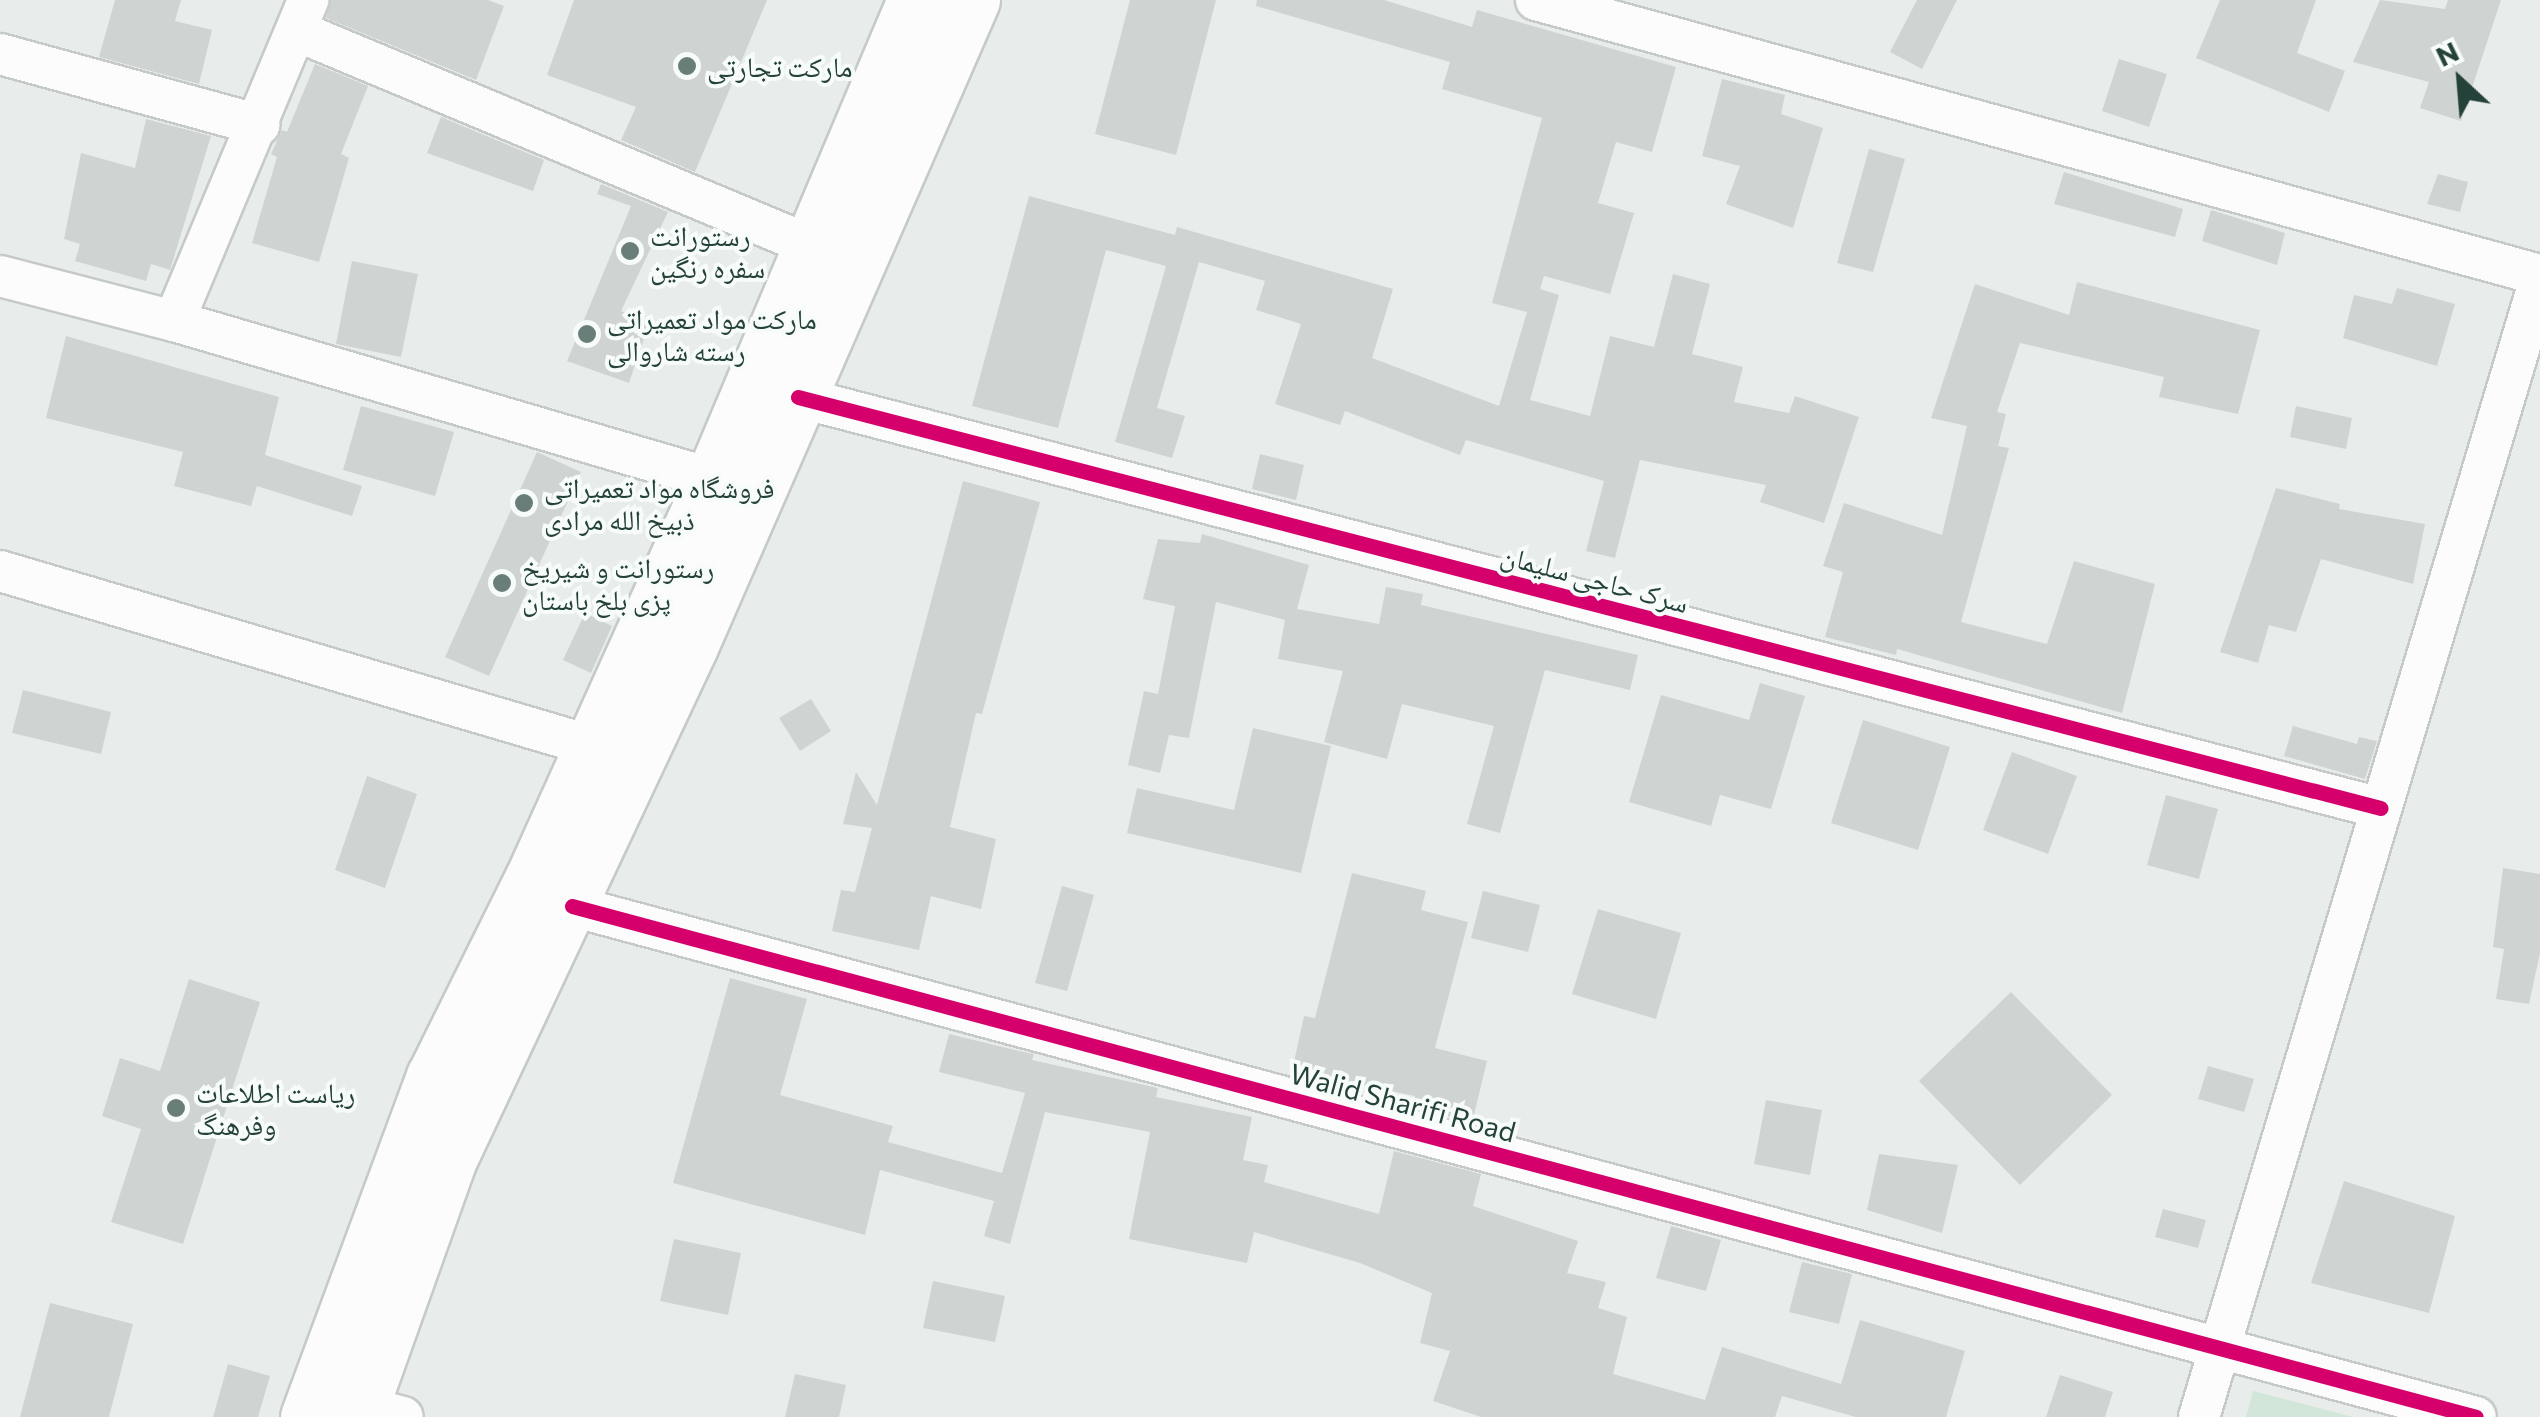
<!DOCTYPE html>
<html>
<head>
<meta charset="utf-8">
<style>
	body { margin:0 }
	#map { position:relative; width:2540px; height:1417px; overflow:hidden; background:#e8edeb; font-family:Commissioner,"Noto Naskh Arabic",sans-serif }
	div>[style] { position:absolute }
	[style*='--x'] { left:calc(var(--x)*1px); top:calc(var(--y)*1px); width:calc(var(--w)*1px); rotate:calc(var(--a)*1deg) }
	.green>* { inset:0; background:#d1e6d8 }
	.building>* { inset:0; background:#cfd4d2 }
	.roads { filter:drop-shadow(2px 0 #c5cac8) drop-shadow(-2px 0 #c5cac8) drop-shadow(0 2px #c5cac8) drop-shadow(0 -2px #c5cac8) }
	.street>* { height:40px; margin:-20px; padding:0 20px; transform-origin:20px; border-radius:20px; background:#fcfcfc }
	.secondary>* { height:55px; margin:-27.5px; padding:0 27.5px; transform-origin:27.5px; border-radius:27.5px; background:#fcfcfc }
	.cycleway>* { height:15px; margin:-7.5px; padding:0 7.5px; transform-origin:7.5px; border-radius:7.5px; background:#d6006c }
	.dots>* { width:28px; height:28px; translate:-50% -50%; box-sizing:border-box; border:5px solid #f7fbf9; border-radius:50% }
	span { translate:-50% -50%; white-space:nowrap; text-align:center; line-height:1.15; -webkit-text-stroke:8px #f7fbf9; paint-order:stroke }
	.poi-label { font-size:28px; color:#24423a }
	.left { translate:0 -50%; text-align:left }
	.street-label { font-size:28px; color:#24423a }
	.north { position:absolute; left:2410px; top:30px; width:100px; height:100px; -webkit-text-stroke:8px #f7fbf9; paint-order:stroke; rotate:334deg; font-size:28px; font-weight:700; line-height:40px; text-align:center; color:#24423a }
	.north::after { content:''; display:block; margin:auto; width:35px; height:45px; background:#24423a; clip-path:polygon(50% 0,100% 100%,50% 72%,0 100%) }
</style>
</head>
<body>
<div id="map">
	<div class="green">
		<div style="clip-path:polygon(2253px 1391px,2353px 1417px,2246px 1417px)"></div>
	</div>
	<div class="building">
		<div style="clip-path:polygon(115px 0,181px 0,175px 21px,212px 30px,199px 84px,99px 57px)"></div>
		<div style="clip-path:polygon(331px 0,488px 0,504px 6px,476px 80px,326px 18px)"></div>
		<div style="clip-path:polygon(574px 0,767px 0,695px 172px,621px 140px,636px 107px,547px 75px)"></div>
		<div style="clip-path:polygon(1130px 0,1216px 0,1176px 155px,1095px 134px)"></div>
		<div style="clip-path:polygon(1257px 0,1384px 0,1472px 27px,1477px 10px,1676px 67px,1652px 152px,1616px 142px,1598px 203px,1634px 213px,1610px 294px,1544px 276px,1540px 289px,1559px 295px,1530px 400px,1590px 416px,1610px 336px,1654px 347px,1673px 274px,1710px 284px,1692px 354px,1743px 367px,1734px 402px,1789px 413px,1795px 396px,1859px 417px,1824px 523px,1760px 502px,1766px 485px,1640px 460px,1615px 558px,1586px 551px,1604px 481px,1466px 440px,1460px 455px,1345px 411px,1340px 425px,1275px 404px,1301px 324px,1256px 310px,1265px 281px,1199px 262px,1157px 408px,1185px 416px,1172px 458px,1115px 442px,1166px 266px,1106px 250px,1058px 428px,972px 406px,1029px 196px,1175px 235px,1177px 227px,1393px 289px,1372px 358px,1499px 406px,1527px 312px,1492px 303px,1542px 118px,1442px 89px,1450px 62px,1256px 6px)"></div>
		<div style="clip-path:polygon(1917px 0,1957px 0,1922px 69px,1890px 52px)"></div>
		<div style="clip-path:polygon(2220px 0,2316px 0,2297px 53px,2345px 71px,2329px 112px,2196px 58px)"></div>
		<div style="clip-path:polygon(2380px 0,2445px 9px,2448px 0,2501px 0,2461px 121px,2420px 108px,2429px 82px,2353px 62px)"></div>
		<div style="clip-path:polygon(2119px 59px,2167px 74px,2149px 127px,2102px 111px)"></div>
		<div style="clip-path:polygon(315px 64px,368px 86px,341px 154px,349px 158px,319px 262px,252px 243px,277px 157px,271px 154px,282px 130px,287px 132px)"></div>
		<div style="clip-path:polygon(1722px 79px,1785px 95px,1781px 114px,1823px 128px,1793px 228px,1726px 204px,1740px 166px,1702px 156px)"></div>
		<div style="clip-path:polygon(441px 117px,544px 160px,533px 191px,427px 153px)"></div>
		<div style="clip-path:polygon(146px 119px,211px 136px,170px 270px,151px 264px,146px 281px,75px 261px,80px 244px,64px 239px,81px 153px,135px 168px)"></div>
		<div style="clip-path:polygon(1869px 149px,1905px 159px,1873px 272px,1837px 263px)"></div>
		<div style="clip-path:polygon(2064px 172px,2183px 209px,2175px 237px,2054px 204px)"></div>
		<div style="clip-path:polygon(2438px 174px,2468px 182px,2460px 212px,2427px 204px)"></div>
		<div style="clip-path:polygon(601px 184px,668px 212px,621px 311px,650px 321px,629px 383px,567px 361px,631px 206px,597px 194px)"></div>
		<div style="clip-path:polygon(2211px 210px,2285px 233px,2277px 265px,2202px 241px)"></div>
		<div style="clip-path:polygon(352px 261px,418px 274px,401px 357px,336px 344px)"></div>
		<div style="clip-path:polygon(2077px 282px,2260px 330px,2238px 414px,2159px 397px,2164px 377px,2020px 343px,1997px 412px,2006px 414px,1998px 446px,2009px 448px,1961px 622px,2047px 644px,2074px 561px,2155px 584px,2122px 713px,1897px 649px,1896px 655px,1825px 637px,1843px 572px,1823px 566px,1844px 503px,1942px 535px,1967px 426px,1931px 418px,1975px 284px,2069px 315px)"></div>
		<div style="clip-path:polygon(2397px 288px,2455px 304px,2437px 366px,2343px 338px,2354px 295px,2392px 304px)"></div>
		<div style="clip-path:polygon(66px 336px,279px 397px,265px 455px,362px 486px,352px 516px,257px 486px,251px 506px,174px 486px,183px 452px,46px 418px)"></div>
		<div style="clip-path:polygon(361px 406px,454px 432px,435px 496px,343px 470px)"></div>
		<div style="clip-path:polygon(2296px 406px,2352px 418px,2346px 449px,2290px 437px)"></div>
		<div style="clip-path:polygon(537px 452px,581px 472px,489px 676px,445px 657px)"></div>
		<div style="clip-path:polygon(1260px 454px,1304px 465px,1296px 500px,1252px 489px)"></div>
		<div style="clip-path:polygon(963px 481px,1040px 502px,982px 714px,976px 713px,950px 827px,996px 839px,981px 909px,931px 896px,919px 950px,832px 931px,841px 890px,855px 892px,872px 828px,843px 824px,856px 772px,877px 805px)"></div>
		<div style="clip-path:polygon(2276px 488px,2340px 504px,2339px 509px,2425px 524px,2413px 584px,2321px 559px,2296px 632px,2269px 625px,2258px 663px,2220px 652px)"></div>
		<div style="clip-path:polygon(1202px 534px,1309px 565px,1297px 609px,1379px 624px,1386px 587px,1423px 594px,1421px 605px,1638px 655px,1630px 690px,1545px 670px,1500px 833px,1467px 824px,1494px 726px,1402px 704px,1387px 759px,1324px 742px,1343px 671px,1278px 659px,1285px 620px,1216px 602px,1189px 738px,1169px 735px,1160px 773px,1128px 765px,1144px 691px,1158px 694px,1175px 606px,1143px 599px,1158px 539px,1200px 543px)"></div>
		<div style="clip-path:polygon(585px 613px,612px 626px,591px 673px,563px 660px)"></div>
		<div style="clip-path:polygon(1760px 683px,1805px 696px,1771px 809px,1720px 795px,1711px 826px,1629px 802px,1661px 695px,1749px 720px)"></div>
		<div style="clip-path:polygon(23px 690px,111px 712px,101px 754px,12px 733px)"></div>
		<div style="clip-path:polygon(811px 699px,831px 731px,800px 751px,779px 718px)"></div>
		<div style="clip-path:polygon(1863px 720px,1950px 747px,1918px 850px,1831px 823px)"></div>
		<div style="clip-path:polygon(2293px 726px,2357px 744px,2359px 737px,2377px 741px,2365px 779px,2284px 756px)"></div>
		<div style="clip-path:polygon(1253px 728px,1331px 746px,1301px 873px,1127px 833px,1137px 788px,1234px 810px)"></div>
		<div style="clip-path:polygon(2012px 752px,2077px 776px,2048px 854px,1983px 830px)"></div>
		<div style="clip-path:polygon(367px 776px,417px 794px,385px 888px,335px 870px)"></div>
		<div style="clip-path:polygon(2166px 795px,2218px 809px,2199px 879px,2147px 865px)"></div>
		<div style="clip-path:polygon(2503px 868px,2540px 874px,2540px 953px,2529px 1004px,2496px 999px,2504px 949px,2493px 947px)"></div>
		<div style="clip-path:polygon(1352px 873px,1426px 891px,1421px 910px,1468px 922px,1435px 1048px,1487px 1061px,1472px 1123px,1413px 1107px,1415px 1096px,1292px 1071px,1304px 1016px,1315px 1018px)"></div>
		<div style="clip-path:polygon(1062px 886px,1094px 895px,1067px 991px,1035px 983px)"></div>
		<div style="clip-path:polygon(1483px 891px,1540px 905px,1528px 952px,1471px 938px)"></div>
		<div style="clip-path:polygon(1598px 909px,1681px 933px,1656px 1019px,1572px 994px)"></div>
		<div style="clip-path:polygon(730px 978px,807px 999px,780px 1095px,893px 1126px,888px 1142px,1002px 1173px,1025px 1093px,939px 1072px,949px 1034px,1015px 1050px,1034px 1054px,1032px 1060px,1158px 1088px,1156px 1097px,1252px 1117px,1243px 1160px,1268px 1165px,1264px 1182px,1379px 1214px,1394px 1151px,1481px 1174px,1473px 1206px,1578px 1241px,1567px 1273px,1606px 1282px,1598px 1308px,1627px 1317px,1613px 1374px,1705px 1400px,1722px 1347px,1841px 1384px,1860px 1320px,1965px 1351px,1946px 1417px,1856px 1417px,1782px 1396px,1775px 1417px,1481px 1417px,1433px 1401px,1450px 1351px,1420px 1343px,1432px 1293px,1360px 1263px,1254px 1232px,1247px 1263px,1129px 1239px,1150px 1132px,1045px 1112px,1010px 1244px,984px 1236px,994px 1201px,880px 1170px,865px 1235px,673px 1183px)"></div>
		<div style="clip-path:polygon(189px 979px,260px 1002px,183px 1244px,111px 1222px,141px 1129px,102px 1116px,120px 1058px,160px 1071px)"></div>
		<div style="clip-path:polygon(2011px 992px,2112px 1095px,2020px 1185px,1919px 1081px)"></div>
		<div style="clip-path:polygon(2208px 1066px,2254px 1079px,2244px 1112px,2198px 1099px)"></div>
		<div style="clip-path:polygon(1766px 1100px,1822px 1110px,1810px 1175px,1754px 1164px)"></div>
		<div style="clip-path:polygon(1879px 1154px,1958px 1165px,1942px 1233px,1867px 1210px)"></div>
		<div style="clip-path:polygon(2344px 1181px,2455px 1216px,2429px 1313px,2311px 1283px)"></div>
		<div style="clip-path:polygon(2163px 1209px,2206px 1220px,2198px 1248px,2155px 1237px)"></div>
		<div style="clip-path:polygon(1671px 1226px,1721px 1240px,1706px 1291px,1656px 1278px)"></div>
		<div style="clip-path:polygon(674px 1239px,741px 1253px,728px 1315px,660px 1301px)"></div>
		<div style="clip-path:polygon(1802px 1262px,1852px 1274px,1839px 1324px,1789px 1312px)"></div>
		<div style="clip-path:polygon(933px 1281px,1005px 1296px,995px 1342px,923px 1328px)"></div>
		<div style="clip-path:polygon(50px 1303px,133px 1324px,109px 1417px,20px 1417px)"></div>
		<div style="clip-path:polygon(228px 1364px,270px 1376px,258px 1417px,213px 1417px)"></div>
		<div style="clip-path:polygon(795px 1374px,846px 1385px,839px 1417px,785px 1417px)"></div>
		<div style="clip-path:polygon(2060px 1375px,2113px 1392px,2105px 1417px,2046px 1417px)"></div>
	</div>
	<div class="roads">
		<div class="street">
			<div style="--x:1536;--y:0;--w:1041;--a:15.32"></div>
			<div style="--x:297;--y:31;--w:553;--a:22.67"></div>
			<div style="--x:0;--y:54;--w:269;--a:15.3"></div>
			<div style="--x:0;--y:276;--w:180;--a:14.5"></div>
			<div style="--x:174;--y:321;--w:562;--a:16.34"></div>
			<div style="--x:174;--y:321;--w:348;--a:-67.3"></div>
			<div style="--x:798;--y:397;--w:1635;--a:14.56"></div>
			<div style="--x:0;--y:571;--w:645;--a:16.47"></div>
			<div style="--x:572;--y:906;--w:1971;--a:15.02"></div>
			<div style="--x:334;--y:1399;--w:71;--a:14.6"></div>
			<div style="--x:2199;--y:1417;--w:1188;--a:-73.32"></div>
		</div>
		<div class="secondary">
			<div style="--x:308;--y:1417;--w:363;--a:-69.7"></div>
			<div style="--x:434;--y:1077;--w:220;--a:-63.6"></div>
			<div style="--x:532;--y:880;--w:440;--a:-65.7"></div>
			<div style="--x:713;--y:479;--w:520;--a:-67.13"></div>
			<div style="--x:357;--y:1417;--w:272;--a:-70.4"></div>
			<div style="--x:448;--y:1161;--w:569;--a:-64.83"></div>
			<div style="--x:690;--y:646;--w:705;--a:-66.42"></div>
		</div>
	</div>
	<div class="cycleway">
		<div style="--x:798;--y:397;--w:1635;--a:14.56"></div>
		<div style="--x:572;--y:906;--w:1971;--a:15.02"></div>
	</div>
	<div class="dots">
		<div style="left:687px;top:66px;background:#697e78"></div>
		<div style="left:630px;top:251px;background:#697e78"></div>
		<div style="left:587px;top:334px;background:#697e78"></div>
		<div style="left:524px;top:503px;background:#697e78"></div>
		<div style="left:502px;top:583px;background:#697e78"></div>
		<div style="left:176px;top:1108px;background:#697e78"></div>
	</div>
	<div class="poi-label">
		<span class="left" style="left:707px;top:66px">مارکت تجارتی</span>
		<span class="left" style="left:650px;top:251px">رستورانت<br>سفره رنگین</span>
		<span class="left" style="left:607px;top:334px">مارکت مواد تعمیراتی<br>رسته شاروالی</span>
		<span class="left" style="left:544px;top:503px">فروشگاه مواد تعمیراتی<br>ذبیخ الله مرادی</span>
		<span class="left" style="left:522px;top:583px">رستورانت و شیریخ<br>پزی بلخ باستان</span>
		<span class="left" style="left:196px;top:1108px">ریاست اطلاعات<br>وفرهنگ</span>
	</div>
	<div class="street-label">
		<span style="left:1595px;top:578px;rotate:15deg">سرک حاجی سلیمان</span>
		<span style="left:1403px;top:1102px;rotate:15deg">Walid Sharifi Road</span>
	</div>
	<div class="north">N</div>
</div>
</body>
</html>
